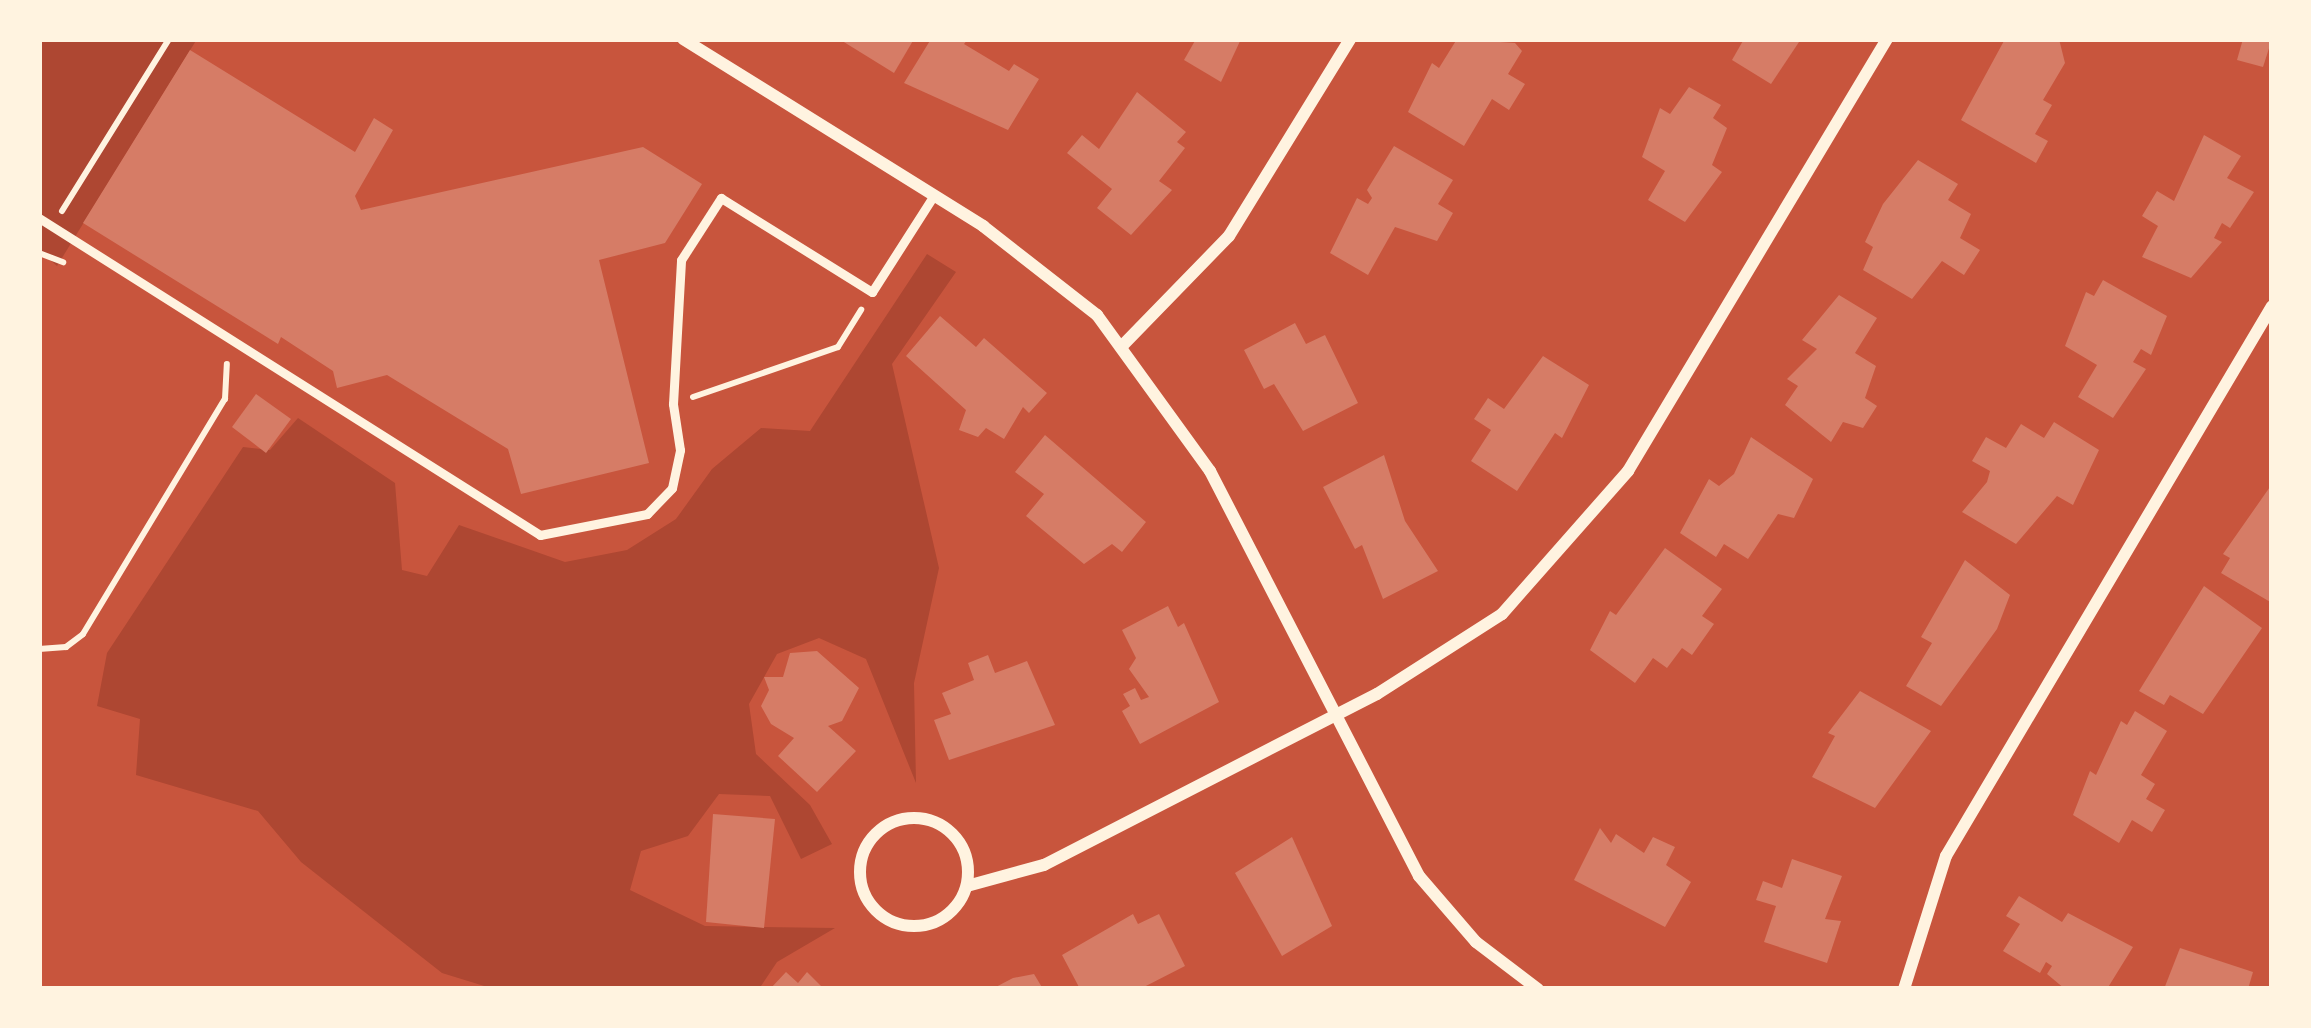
<!DOCTYPE html>
<html>
<head>
<meta charset="utf-8">
<style>
	body { margin:0 }
	#map { position:relative; width:2311px; height:1028px; overflow:hidden; background:#c8553d; font-family:Barlow,sans-serif }
	div>[style] { position:absolute }
	[style*='--x'] { left:calc(var(--x)*1px); top:calc(var(--y)*1px); width:calc(var(--w)*1px); rotate:calc(var(--a)*1deg) }
	.green>* { inset:0; background:#ae4732 }
	.building>* { inset:0; background:#d67c66 }
	.path>* { height:6px; margin:-3px; padding:0 3px; transform-origin:3px; border-radius:3px; background:#fff3e0 }
	.service>* { height:9px; margin:-4.5px; padding:0 4.5px; transform-origin:4.5px; border-radius:4.5px; background:#fff3e0 }
	.minor>* { height:12px; margin:-6px; padding:0 6px; transform-origin:6px; border-radius:6px; background:#fff3e0 }
	.minor>.ring { margin:-6px; padding:0; box-sizing:content-box; background:none; border:12px solid #fff3e0; border-radius:50% }
	span { translate:-50% -50%; white-space:nowrap; text-align:center; line-height:1.15; -webkit-text-stroke:10px #fff3e0; paint-order:stroke }
	.frame { position:absolute; inset:0; border:42px solid #fff3e0; pointer-events:none }
</style>
</head>
<body>
<div id="map">
	<div class="green">
		<div style="clip-path:polygon(39px 39px,197px 39px,57px 266px,39px 250px)"></div>
		<div style="clip-path:polygon(927px 254px,956px 272px,892px 364px,939px 568px,914px 683px,916px 783px,866px 659px,819px 638px,777px 654px,749px 704px,756px 754px,810px 805px,832px 844px,801px 859px,770px 796px,719px 794px,688px 836px,641px 851px,630px 890px,705px 926px,835px 928px,777px 962px,759px 989px,494px 989px,442px 973px,301px 862px,258px 811px,136px 775px,140px 719px,97px 706px,107px 653px,243px 447px,270px 450px,298px 418px,395px 483px,402px 570px,427px 576px,459px 525px,565px 562px,627px 550px,676px 519px,712px 469px,761px 428px,810px 431px)"></div>
	</div>
	<div class="building">
		<div style="clip-path:polygon(839px 39px,914px 39px,894px 73px)"></div>
		<div style="clip-path:polygon(931px 39px,968px 39px,964px 44px,1009px 71px,1014px 64px,1039px 79px,1008px 130px,904px 83px)"></div>
		<div style="clip-path:polygon(1196px 39px,1241px 39px,1221px 82px,1184px 60px)"></div>
		<div style="clip-path:polygon(1457px 39px,1515px 43px,1522px 51px,1508px 74px,1525px 84px,1509px 110px,1492px 99px,1464px 146px,1408px 112px,1432px 63px,1439px 68px)"></div>
		<div style="clip-path:polygon(1744px 39px,1801px 39px,1771px 84px,1732px 60px)"></div>
		<div style="clip-path:polygon(2005px 39px,2059px 39px,2065px 63px,2043px 100px,2052px 105px,2035px 134px,2048px 141px,2036px 163px,1961px 120px)"></div>
		<div style="clip-path:polygon(2243px 39px,2272px 39px,2263px 67px,2237px 60px)"></div>
		<div style="clip-path:polygon(190px 50px,355px 152px,374px 118px,393px 130px,355px 196px,361px 210px,643px 147px,702px 184px,665px 243px,599px 260px,649px 463px,521px 494px,508px 449px,387px 375px,337px 388px,333px 371px,281px 337px,278px 344px,83px 223px)"></div>
		<div style="clip-path:polygon(1689px 87px,1721px 105px,1713px 118px,1727px 128px,1712px 165px,1722px 172px,1685px 222px,1648px 200px,1665px 171px,1642px 157px,1660px 108px,1670px 114px)"></div>
		<div style="clip-path:polygon(1137px 92px,1186px 132px,1177px 142px,1185px 148px,1159px 181px,1172px 190px,1131px 235px,1097px 208px,1112px 189px,1067px 153px,1082px 135px,1099px 149px)"></div>
		<div style="clip-path:polygon(2204px 135px,2241px 156px,2227px 178px,2254px 192px,2230px 228px,2222px 223px,2214px 238px,2222px 242px,2191px 278px,2142px 257px,2158px 226px,2142px 216px,2157px 191px,2174px 201px)"></div>
		<div style="clip-path:polygon(1394px 146px,1453px 180px,1438px 204px,1453px 213px,1437px 241px,1395px 227px,1368px 275px,1330px 253px,1357px 198px,1368px 204px,1372px 198px,1367px 190px)"></div>
		<div style="clip-path:polygon(1918px 160px,1958px 184px,1948px 200px,1971px 214px,1960px 238px,1980px 250px,1964px 275px,1942px 261px,1912px 299px,1863px 270px,1873px 247px,1865px 242px,1883px 204px)"></div>
		<div style="clip-path:polygon(2103px 280px,2167px 316px,2151px 355px,2141px 349px,2133px 362px,2146px 369px,2113px 418px,2078px 397px,2097px 365px,2065px 346px,2086px 292px,2094px 296px)"></div>
		<div style="clip-path:polygon(1839px 295px,1877px 318px,1855px 353px,1876px 366px,1865px 398px,1877px 406px,1863px 428px,1843px 422px,1831px 442px,1785px 405px,1798px 386px,1787px 379px,1817px 349px,1802px 340px)"></div>
		<div style="clip-path:polygon(940px 316px,976px 347px,984px 338px,1047px 393px,1029px 413px,1023px 407px,1004px 439px,986px 428px,978px 437px,959px 430px,966px 410px,906px 356px)"></div>
		<div style="clip-path:polygon(1295px 323px,1306px 344px,1325px 335px,1358px 403px,1303px 431px,1274px 384px,1264px 389px,1244px 350px)"></div>
		<div style="clip-path:polygon(1543px 356px,1589px 385px,1562px 438px,1555px 433px,1517px 491px,1471px 461px,1491px 430px,1474px 419px,1488px 398px,1504px 409px)"></div>
		<div style="clip-path:polygon(256px 394px,291px 419px,266px 453px,232px 427px)"></div>
		<div style="clip-path:polygon(2054px 422px,2099px 450px,2073px 505px,2057px 496px,2016px 544px,1962px 512px,1987px 482px,1990px 471px,1972px 461px,1986px 437px,2006px 448px,2021px 424px,2044px 438px)"></div>
		<div style="clip-path:polygon(1045px 435px,1146px 522px,1122px 552px,1112px 544px,1084px 564px,1026px 516px,1044px 494px,1015px 472px)"></div>
		<div style="clip-path:polygon(1751px 437px,1813px 479px,1794px 518px,1778px 514px,1748px 559px,1724px 544px,1716px 557px,1680px 533px,1709px 479px,1719px 486px,1734px 474px)"></div>
		<div style="clip-path:polygon(1384px 455px,1405px 521px,1438px 571px,1383px 599px,1362px 545px,1355px 549px,1323px 487px)"></div>
		<div style="clip-path:polygon(2272px 484px,2272px 603px,2221px 573px,2230px 558px,2223px 554px)"></div>
		<div style="clip-path:polygon(1665px 548px,1722px 589px,1702px 616px,1714px 624px,1692px 655px,1682px 648px,1667px 668px,1653px 658px,1635px 683px,1590px 650px,1610px 611px,1616px 615px)"></div>
		<div style="clip-path:polygon(1965px 560px,2010px 595px,1997px 629px,1941px 706px,1906px 686px,1932px 643px,1921px 637px)"></div>
		<div style="clip-path:polygon(2204px 586px,2262px 628px,2203px 714px,2170px 695px,2164px 705px,2139px 691px)"></div>
		<div style="clip-path:polygon(1168px 606px,1178px 627px,1184px 623px,1219px 702px,1140px 744px,1122px 711px,1130px 706px,1123px 694px,1135px 688px,1141px 700px,1149px 697px,1129px 669px,1136px 658px,1122px 630px)"></div>
		<div style="clip-path:polygon(817px 651px,859px 688px,842px 721px,828px 726px,856px 751px,817px 792px,778px 756px,794px 738px,771px 724px,761px 706px,769px 690px,764px 677px,783px 677px,790px 653px)"></div>
		<div style="clip-path:polygon(988px 655px,995px 673px,1027px 661px,1055px 725px,949px 760px,934px 720px,951px 714px,942px 693px,974px 680px,968px 663px)"></div>
		<div style="clip-path:polygon(1860px 691px,1931px 731px,1875px 808px,1812px 777px,1835px 736px,1828px 733px)"></div>
		<div style="clip-path:polygon(2135px 711px,2167px 731px,2141px 775px,2155px 784px,2146px 799px,2165px 810px,2152px 832px,2132px 820px,2119px 843px,2073px 815px,2090px 771px,2096px 775px,2121px 721px,2127px 725px)"></div>
		<div style="clip-path:polygon(713px 814px,775px 819px,764px 928px,706px 922px)"></div>
		<div style="clip-path:polygon(1600px 828px,1611px 843px,1616px 834px,1644px 853px,1653px 837px,1675px 847px,1666px 865px,1691px 882px,1665px 927px,1574px 880px)"></div>
		<div style="clip-path:polygon(1292px 837px,1332px 926px,1282px 956px,1235px 873px)"></div>
		<div style="clip-path:polygon(1792px 859px,1842px 876px,1825px 919px,1841px 921px,1827px 963px,1764px 942px,1776px 906px,1756px 900px,1763px 881px,1782px 888px)"></div>
		<div style="clip-path:polygon(2019px 896px,2062px 922px,2068px 913px,2133px 947px,2107px 989px,2065px 989px,2047px 974px,2052px 966px,2046px 962px,2040px 973px,2003px 951px,2020px 924px,2006px 916px)"></div>
		<div style="clip-path:polygon(1133px 914px,1138px 924px,1159px 914px,1185px 966px,1140px 989px,1080px 989px,1062px 955px)"></div>
		<div style="clip-path:polygon(2180px 948px,2253px 972px,2248px 989px,2164px 989px)"></div>
		<div style="clip-path:polygon(786px 972px,798px 983px,807px 972px,824px 989px,770px 989px)"></div>
		<div style="clip-path:polygon(1034px 974px,1043px 989px,992px 989px,1013px 978px)"></div>
	</div>
	<div class="path">
		<div style="--x:62;--y:211;--w:203;--a:-58.1"></div>
		<div style="--x:39;--y:253;--w:26;--a:21"></div>
		<div style="--x:693;--y:397;--w:153;--a:-19"></div>
		<div style="--x:838;--y:347;--w:44;--a:-58.1"></div>
		<div style="--x:39;--y:649;--w:27;--a:-4"></div>
		<div style="--x:66;--y:647;--w:21;--a:-37"></div>
		<div style="--x:83;--y:634;--w:275;--a:-58.9"></div>
		<div style="--x:225;--y:399;--w:35;--a:-87"></div>
	</div>
	<div class="service">
		<div style="--x:39;--y:218;--w:593;--a:32.32"></div>
		<div style="--x:540;--y:535;--w:109;--a:-11.1"></div>
		<div style="--x:647;--y:514;--w:36;--a:-46"></div>
		<div style="--x:672;--y:488;--w:39;--a:-78"></div>
		<div style="--x:680;--y:450;--w:47;--a:-98.7"></div>
		<div style="--x:673;--y:404;--w:144;--a:-86.8"></div>
		<div style="--x:681;--y:260;--w:74;--a:-57.2"></div>
		<div style="--x:721;--y:198;--w:178;--a:31.9"></div>
		<div style="--x:872;--y:292;--w:115;--a:-57.4"></div>
	</div>
	<div class="minor">
		<div style="--x:683;--y:39;--w:354;--a:31.9"></div>
		<div style="--x:983;--y:226;--w:145;--a:38"></div>
		<div style="--x:1097;--y:315;--w:193;--a:54.1"></div>
		<div style="--x:1210;--y:471;--w:456;--a:62.7"></div>
		<div style="--x:1419;--y:876;--w:87;--a:49.2"></div>
		<div style="--x:1476;--y:942;--w:78;--a:37.2"></div>
		<div style="--x:1123;--y:345;--w:152;--a:-45.8"></div>
		<div style="--x:1229;--y:236;--w:231;--a:-58.4"></div>
		<div class="ring" style="left:860px;top:818px;width:96px;height:96px"></div>
		<div style="--x:967;--y:886;--w:80;--a:-15.3"></div>
		<div style="--x:1044;--y:865;--w:374;--a:-27.2"></div>
		<div style="--x:1377;--y:694;--w:148;--a:-32.6"></div>
		<div style="--x:1502;--y:614;--w:191;--a:-48.6"></div>
		<div style="--x:1628;--y:471;--w:504;--a:-59.06"></div>
		<div style="--x:1904;--y:989;--w:139;--a:-72.5"></div>
		<div style="--x:1946;--y:856;--w:639;--a:-59.34"></div>
	</div>
	<div class="frame"></div>
</div>
</body>
</html>
